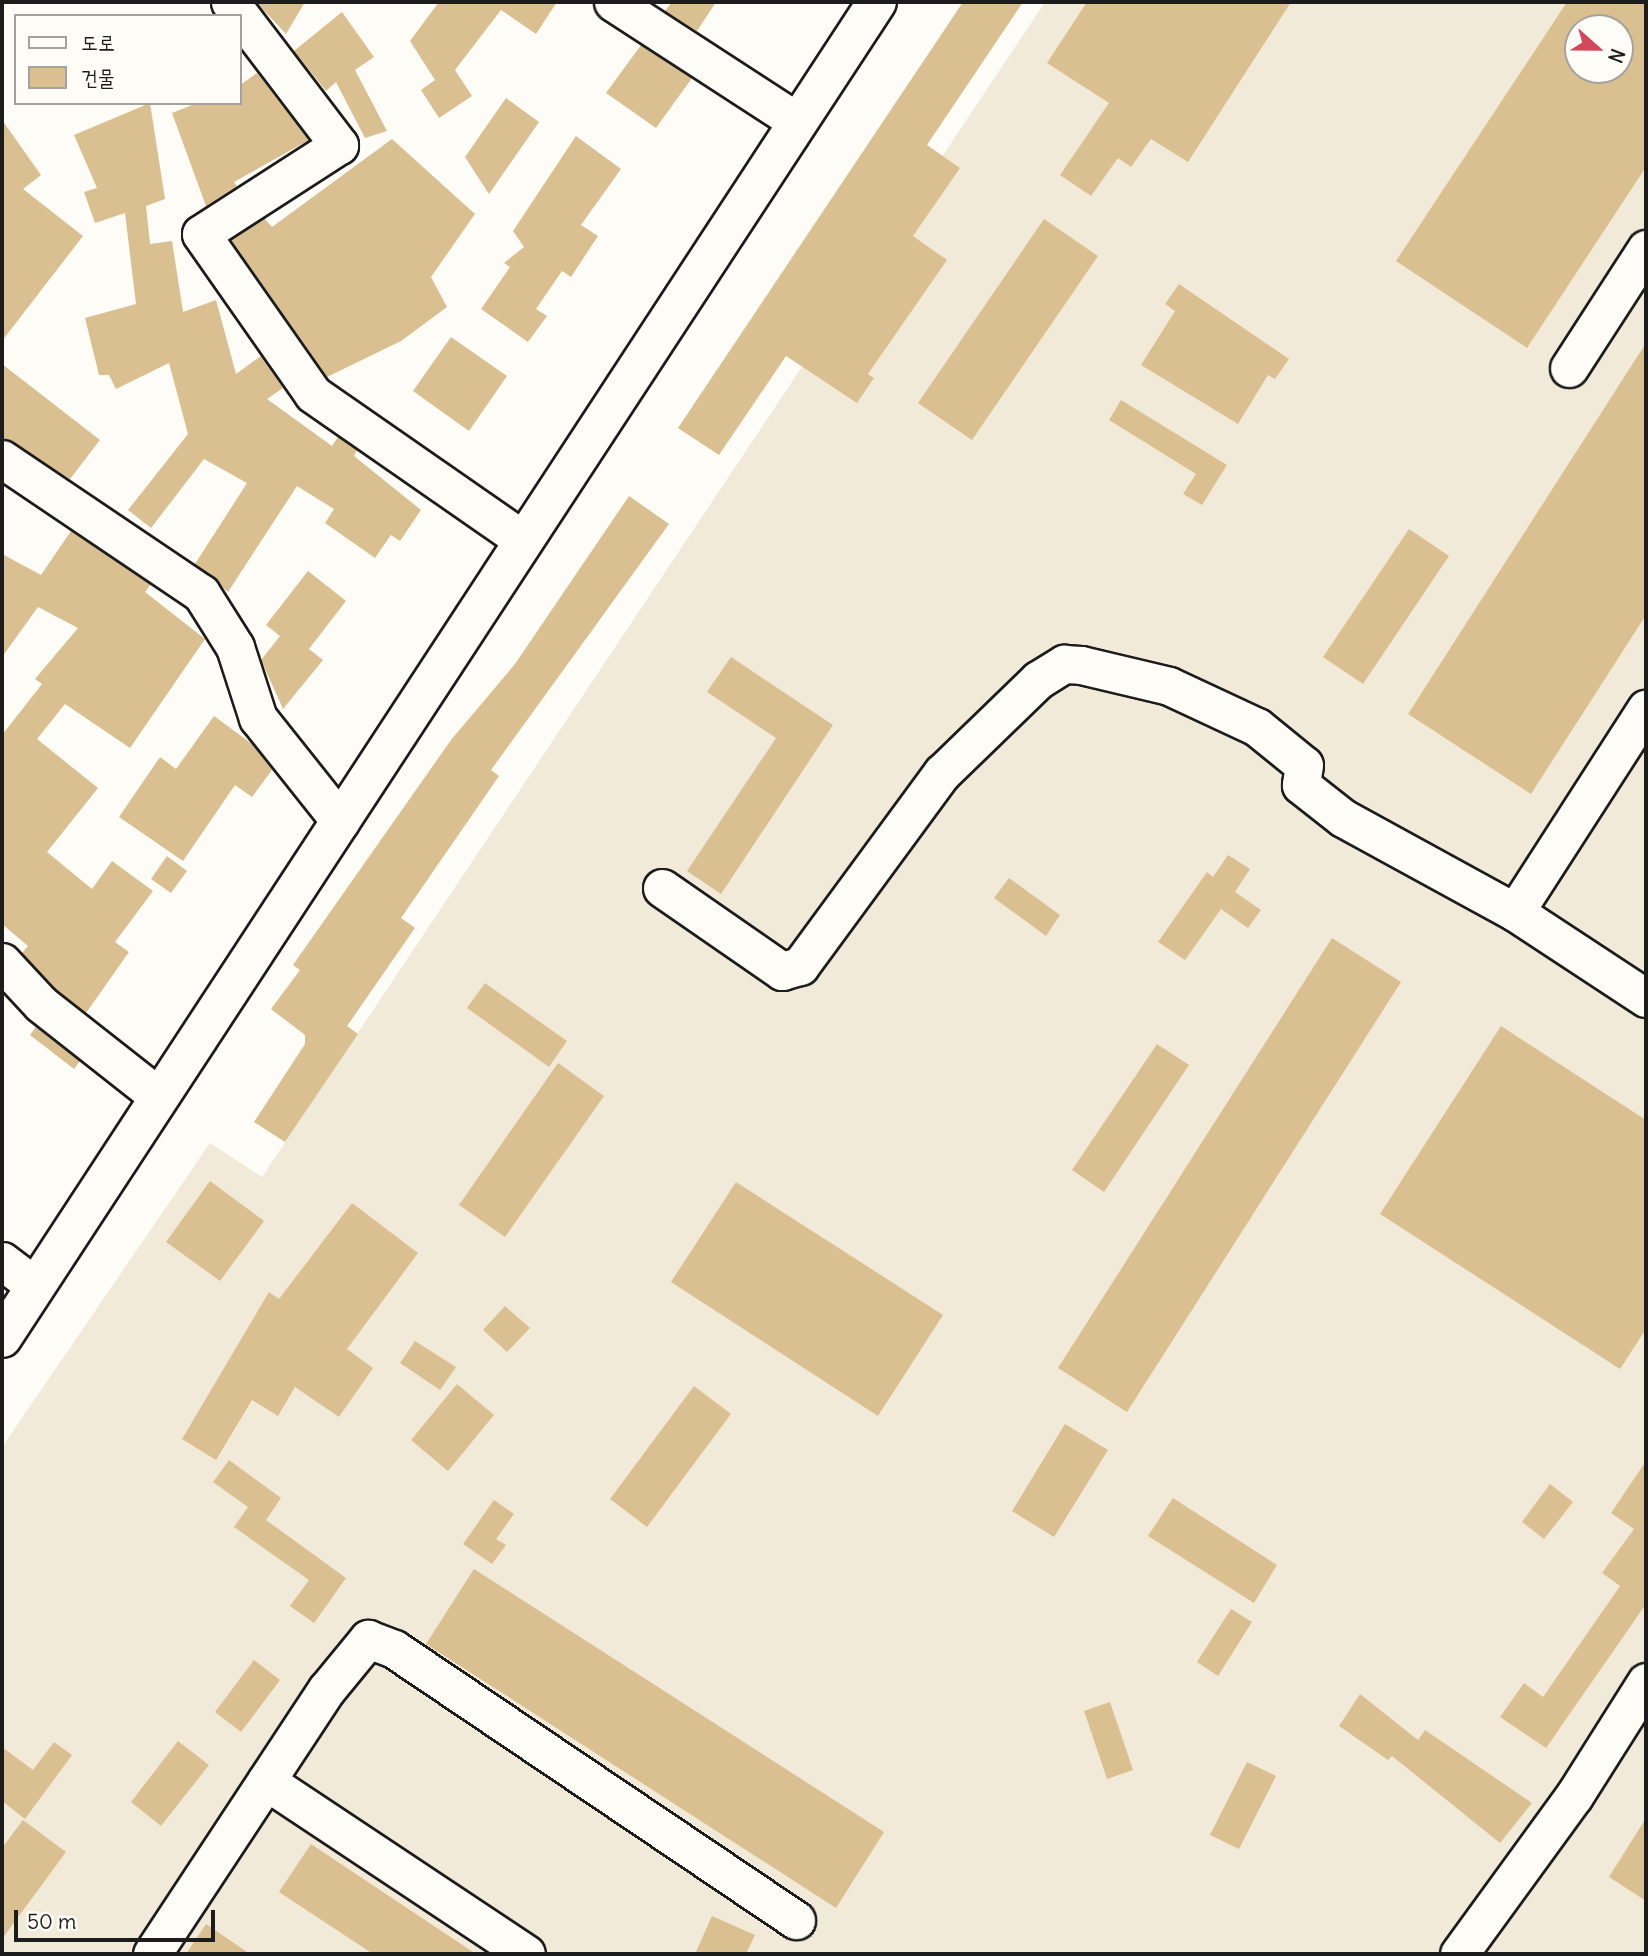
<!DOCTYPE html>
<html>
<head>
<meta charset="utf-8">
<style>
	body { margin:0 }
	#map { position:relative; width:1648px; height:1956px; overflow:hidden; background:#fdfcf7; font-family:Delius,"Poor Story",sans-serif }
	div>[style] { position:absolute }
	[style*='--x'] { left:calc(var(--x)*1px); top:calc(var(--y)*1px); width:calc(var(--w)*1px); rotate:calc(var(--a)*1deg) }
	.built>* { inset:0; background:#f2ead8 }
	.building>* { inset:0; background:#dac090 }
	.roads { filter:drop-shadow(2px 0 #1c1c1c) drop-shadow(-2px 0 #1c1c1c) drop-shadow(0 2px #1c1c1c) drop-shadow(0 -2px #1c1c1c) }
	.minor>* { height:37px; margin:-18.5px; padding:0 18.5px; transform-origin:18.5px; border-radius:18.5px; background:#fdfcf7 }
	.major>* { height:38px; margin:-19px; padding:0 19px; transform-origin:19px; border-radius:19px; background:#fdfcf7 }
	span { translate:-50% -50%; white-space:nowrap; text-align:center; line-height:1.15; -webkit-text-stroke:7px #fdfcf7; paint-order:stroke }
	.frame { position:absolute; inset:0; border:4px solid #1c1c1c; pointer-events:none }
	.legend { position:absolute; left:14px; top:14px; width:228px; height:91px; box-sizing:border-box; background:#fdfcf7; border:2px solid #a3a29f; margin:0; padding:9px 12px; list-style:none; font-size:21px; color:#1c1c1c }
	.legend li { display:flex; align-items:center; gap:14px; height:35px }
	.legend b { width:35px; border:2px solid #a3a29f }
	.north { position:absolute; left:1564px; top:14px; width:70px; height:70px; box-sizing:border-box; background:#fdfcf7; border:2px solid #a3a29f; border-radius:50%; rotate:111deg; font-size:19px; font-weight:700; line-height:28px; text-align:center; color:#1c1c1c }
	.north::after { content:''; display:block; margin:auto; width:24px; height:32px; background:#d1495b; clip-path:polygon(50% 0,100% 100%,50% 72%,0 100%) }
	.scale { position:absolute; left:14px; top:1910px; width:201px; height:32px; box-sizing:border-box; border:4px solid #1c1c1c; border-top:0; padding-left:9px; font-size:21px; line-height:24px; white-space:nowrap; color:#1c1c1c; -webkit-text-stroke:5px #fdfcf7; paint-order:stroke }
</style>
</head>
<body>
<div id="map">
	<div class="built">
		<div style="clip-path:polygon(evenodd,1045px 2px,1646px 2px,1646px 1954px,2px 1954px,2px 1447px,210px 1143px,262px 1177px,1045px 2px,1578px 28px,1620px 28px,1620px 70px,1578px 70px,1578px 28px)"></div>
	</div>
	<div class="building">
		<div style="clip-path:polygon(256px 2px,305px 2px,286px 34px)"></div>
		<div style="clip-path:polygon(439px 2px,557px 2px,536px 34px,501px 10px,455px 70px,472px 96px,439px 118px,421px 90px,435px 80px,410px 41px)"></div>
		<div style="clip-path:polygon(672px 2px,716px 2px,697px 31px,665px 11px)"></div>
		<div style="clip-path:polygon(963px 2px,1023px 2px,927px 145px,960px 168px,913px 236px,947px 260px,868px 374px,874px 378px,857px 403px,786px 356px,719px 455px,678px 428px)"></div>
		<div style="clip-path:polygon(1087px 2px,1291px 2px,1188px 162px,1151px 139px,1131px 167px,1118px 158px,1091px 196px,1060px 175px,1109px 103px,1047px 63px)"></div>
		<div style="clip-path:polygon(evenodd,1567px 2px,1646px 2px,1646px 167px,1527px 348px,1396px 261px,1567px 2px,1578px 28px,1620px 28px,1620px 70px,1578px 70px,1578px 28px)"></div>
		<div style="clip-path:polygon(342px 12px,374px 57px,355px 70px,387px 131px,365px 138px,336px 82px,326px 91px,294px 51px)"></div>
		<div style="clip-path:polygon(641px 45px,692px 78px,656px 128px,606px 93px)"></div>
		<div style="clip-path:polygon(257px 73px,309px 140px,234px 182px,237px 186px,206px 206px,172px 113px,197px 103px,240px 103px,240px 85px)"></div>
		<div style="clip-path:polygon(506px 98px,539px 122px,489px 194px,465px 157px)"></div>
		<div style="clip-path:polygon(150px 103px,165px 199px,146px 206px,150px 244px,172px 241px,183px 312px,216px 300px,236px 374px,261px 356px,283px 388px,267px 399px,332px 446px,338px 437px,357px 450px,354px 456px,421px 510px,400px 541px,391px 535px,375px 558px,325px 523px,334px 509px,297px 486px,228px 592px,195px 564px,247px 483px,204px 459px,151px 528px,128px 510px,188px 434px,169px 363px,116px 389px,109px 375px,99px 375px,85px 318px,136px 304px,125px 213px,95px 223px,84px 192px,97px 188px,74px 135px)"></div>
		<div style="clip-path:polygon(2px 120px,41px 175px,23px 189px,83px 236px,2px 341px)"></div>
		<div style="clip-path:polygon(576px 136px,621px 169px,581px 225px,598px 236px,571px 277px,562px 271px,536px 309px,547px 316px,528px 342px,481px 309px,510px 267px,504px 263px,524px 247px,513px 231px)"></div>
		<div style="clip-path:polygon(392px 139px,475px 214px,431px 277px,447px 307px,401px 341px,327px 377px,231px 240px,264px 218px,272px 227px)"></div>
		<div style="clip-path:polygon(1044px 219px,1098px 256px,972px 440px,918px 403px)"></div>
		<div style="clip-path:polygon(1179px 284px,1289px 359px,1275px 379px,1268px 375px,1238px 424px,1141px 365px,1175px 311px,1165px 304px)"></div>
		<div style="clip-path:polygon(451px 337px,507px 376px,469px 431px,413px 391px)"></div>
		<div style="clip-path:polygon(1646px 343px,1646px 615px,1531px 794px,1408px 714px)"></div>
		<div style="clip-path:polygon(2px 364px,100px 440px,70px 479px,2px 438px)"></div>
		<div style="clip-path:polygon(1121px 400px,1227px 465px,1202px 505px,1183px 494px,1196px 474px,1109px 420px)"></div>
		<div style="clip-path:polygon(629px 496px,669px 524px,491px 770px,499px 776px,401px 918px,415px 928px,347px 1026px,358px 1034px,285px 1142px,254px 1122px,305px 1044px,305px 1035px,271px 1009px,300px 970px,293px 965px,451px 740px,515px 664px)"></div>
		<div style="clip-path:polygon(1409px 529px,1449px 556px,1363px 684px,1323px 657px)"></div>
		<div style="clip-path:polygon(71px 531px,151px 584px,145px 592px,205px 639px,130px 748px,65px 704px,37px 739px,98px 788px,47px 852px,92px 889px,112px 861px,153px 891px,115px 942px,129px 952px,86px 1013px,55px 989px,22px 953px,28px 946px,2px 924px,2px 735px,42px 684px,35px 679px,78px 628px,38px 607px,2px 657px,2px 554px,41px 575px)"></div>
		<div style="clip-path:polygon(308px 571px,346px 601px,309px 649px,323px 660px,283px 709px,261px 660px,280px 636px,266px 625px)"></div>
		<div style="clip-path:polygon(731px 657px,833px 725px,721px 894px,687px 871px,776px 738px,707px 692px)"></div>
		<div style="clip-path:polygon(214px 716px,252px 744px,272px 770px,252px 797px,235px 785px,183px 861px,119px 817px,160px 757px,176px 769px)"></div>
		<div style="clip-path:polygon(1228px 855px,1250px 869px,1235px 892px,1261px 910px,1248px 928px,1221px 909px,1185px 960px,1158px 942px,1207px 872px,1213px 877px)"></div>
		<div style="clip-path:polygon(167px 856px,187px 871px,171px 893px,151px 879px)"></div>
		<div style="clip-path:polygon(1009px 878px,1060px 915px,1046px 936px,994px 898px)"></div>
		<div style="clip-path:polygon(1332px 938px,1401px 982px,1127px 1412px,1058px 1368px)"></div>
		<div style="clip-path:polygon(485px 983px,567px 1041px,549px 1067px,467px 1008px)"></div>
		<div style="clip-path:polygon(1501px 1026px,1646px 1120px,1646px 1329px,1620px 1369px,1380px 1214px)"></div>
		<div style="clip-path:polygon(36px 1027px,80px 1061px,74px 1069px,30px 1035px)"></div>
		<div style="clip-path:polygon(1157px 1044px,1189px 1065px,1104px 1192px,1072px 1170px)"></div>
		<div style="clip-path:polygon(558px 1063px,604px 1096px,505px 1237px,459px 1205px)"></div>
		<div style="clip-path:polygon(210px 1181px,264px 1221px,220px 1281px,166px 1242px)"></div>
		<div style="clip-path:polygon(736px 1182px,943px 1315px,878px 1416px,671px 1282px)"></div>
		<div style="clip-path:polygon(352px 1203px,418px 1253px,347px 1349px,373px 1368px,339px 1417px,295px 1387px,278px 1416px,252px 1400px,216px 1460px,182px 1439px,269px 1292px,279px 1299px)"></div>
		<div style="clip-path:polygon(505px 1306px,530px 1328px,507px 1352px,483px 1330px)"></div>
		<div style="clip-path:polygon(415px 1341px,456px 1367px,440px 1390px,400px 1363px)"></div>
		<div style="clip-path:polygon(457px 1384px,494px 1415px,448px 1471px,411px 1440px)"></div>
		<div style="clip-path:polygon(694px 1386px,731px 1414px,647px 1527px,610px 1499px)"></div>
		<div style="clip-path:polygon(1065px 1424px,1108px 1450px,1054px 1537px,1012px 1511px)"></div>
		<div style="clip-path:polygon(229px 1460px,281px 1498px,266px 1520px,346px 1578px,314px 1623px,290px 1606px,309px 1580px,234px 1527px,248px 1507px,213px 1482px)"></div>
		<div style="clip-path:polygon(1646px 1461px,1646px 1604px,1546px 1748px,1500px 1717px,1524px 1683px,1543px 1697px,1620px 1586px,1602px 1573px,1634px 1529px,1611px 1513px)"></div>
		<div style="clip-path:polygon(1550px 1484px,1573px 1502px,1544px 1539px,1522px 1522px)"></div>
		<div style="clip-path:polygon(1173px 1498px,1277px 1565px,1254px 1603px,1148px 1536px)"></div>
		<div style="clip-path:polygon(494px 1500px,514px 1514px,496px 1539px,506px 1545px,492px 1564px,463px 1544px)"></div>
		<div style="clip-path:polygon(474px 1569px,884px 1832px,836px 1908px,426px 1644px)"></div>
		<div style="clip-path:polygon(1231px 1609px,1252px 1622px,1218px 1676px,1197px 1662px)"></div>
		<div style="clip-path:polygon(254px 1660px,280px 1680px,241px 1732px,215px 1712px)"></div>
		<div style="clip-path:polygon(1360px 1694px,1418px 1740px,1425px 1730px,1532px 1803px,1500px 1843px,1392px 1756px,1388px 1760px,1339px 1726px)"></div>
		<div style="clip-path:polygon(1110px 1702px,1133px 1770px,1107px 1779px,1084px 1711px)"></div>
		<div style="clip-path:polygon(178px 1741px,209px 1765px,161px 1826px,131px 1802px)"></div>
		<div style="clip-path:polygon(54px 1742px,72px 1755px,25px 1819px,2px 1801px,2px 1747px,33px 1770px)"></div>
		<div style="clip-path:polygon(1247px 1762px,1276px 1776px,1239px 1849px,1210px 1835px)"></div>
		<div style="clip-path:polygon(1646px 1818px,1646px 1901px,1609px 1877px)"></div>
		<div style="clip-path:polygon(23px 1820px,66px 1852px,2px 1939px,2px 1848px)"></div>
		<div style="clip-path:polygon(311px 1844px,476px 1954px,373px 1954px,279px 1892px)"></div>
		<div style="clip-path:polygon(712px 1916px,755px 1935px,746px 1954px,695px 1954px)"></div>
		<div style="clip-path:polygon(206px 1924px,250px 1954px,186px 1954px)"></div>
	</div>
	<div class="roads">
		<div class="minor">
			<div style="--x:230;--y:2;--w:180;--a:52.7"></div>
			<div style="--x:339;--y:145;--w:164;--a:147.2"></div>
			<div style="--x:201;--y:234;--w:195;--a:55"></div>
			<div style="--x:313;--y:394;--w:254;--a:34.8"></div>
			<div style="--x:613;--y:2;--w:217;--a:33"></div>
			<div style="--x:1569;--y:368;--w:142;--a:-57.1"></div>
			<div style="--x:2;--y:459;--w:240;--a:34"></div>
			<div style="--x:201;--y:593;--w:64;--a:57.8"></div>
			<div style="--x:235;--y:647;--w:75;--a:72.1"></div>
			<div style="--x:258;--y:718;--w:132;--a:51.5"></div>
			<div style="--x:662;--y:888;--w:146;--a:34.7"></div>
			<div style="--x:782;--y:971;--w:19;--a:-16"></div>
			<div style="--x:800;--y:966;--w:240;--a:-53.7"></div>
			<div style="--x:942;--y:773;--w:134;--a:-44.1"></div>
			<div style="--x:1038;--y:680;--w:31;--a:-32"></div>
			<div style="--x:1064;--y:664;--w:17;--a:3"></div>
			<div style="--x:1081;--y:665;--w:90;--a:13.4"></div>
			<div style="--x:1169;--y:686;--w:97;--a:25"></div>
			<div style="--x:1257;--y:727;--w:60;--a:39"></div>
			<div style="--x:1304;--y:765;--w:20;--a:99"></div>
			<div style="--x:1301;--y:785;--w:53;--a:38.2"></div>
			<div style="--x:1343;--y:818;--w:196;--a:28.7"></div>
			<div style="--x:1515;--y:912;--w:157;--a:33.3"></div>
			<div style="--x:1515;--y:912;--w:242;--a:-57.2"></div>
			<div style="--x:2;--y:962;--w:57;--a:47.1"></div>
			<div style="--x:41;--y:1004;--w:149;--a:38.2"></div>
			<div style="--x:2;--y:1261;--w:41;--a:37.1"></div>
			<div style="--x:266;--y:1781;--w:312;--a:33.6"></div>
			<div style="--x:152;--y:1954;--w:318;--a:-56.6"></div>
			<div style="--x:327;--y:1689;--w:65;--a:-50.6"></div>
			<div style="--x:368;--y:1639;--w:28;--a:21"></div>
			<div style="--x:394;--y:1649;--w:485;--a:34"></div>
			<div style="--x:1459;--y:1954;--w:195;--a:-54"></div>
			<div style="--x:1574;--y:1796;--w:135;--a:-57.7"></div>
		</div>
		<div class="major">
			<div style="--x:2;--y:1338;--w:1597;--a:-56.78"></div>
		</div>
	</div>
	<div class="frame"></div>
	<ul class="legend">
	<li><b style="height:9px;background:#fdfcf7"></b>도로</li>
	<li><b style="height:19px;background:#dac090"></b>건물</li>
	</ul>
	<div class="north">N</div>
	<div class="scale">50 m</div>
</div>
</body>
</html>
